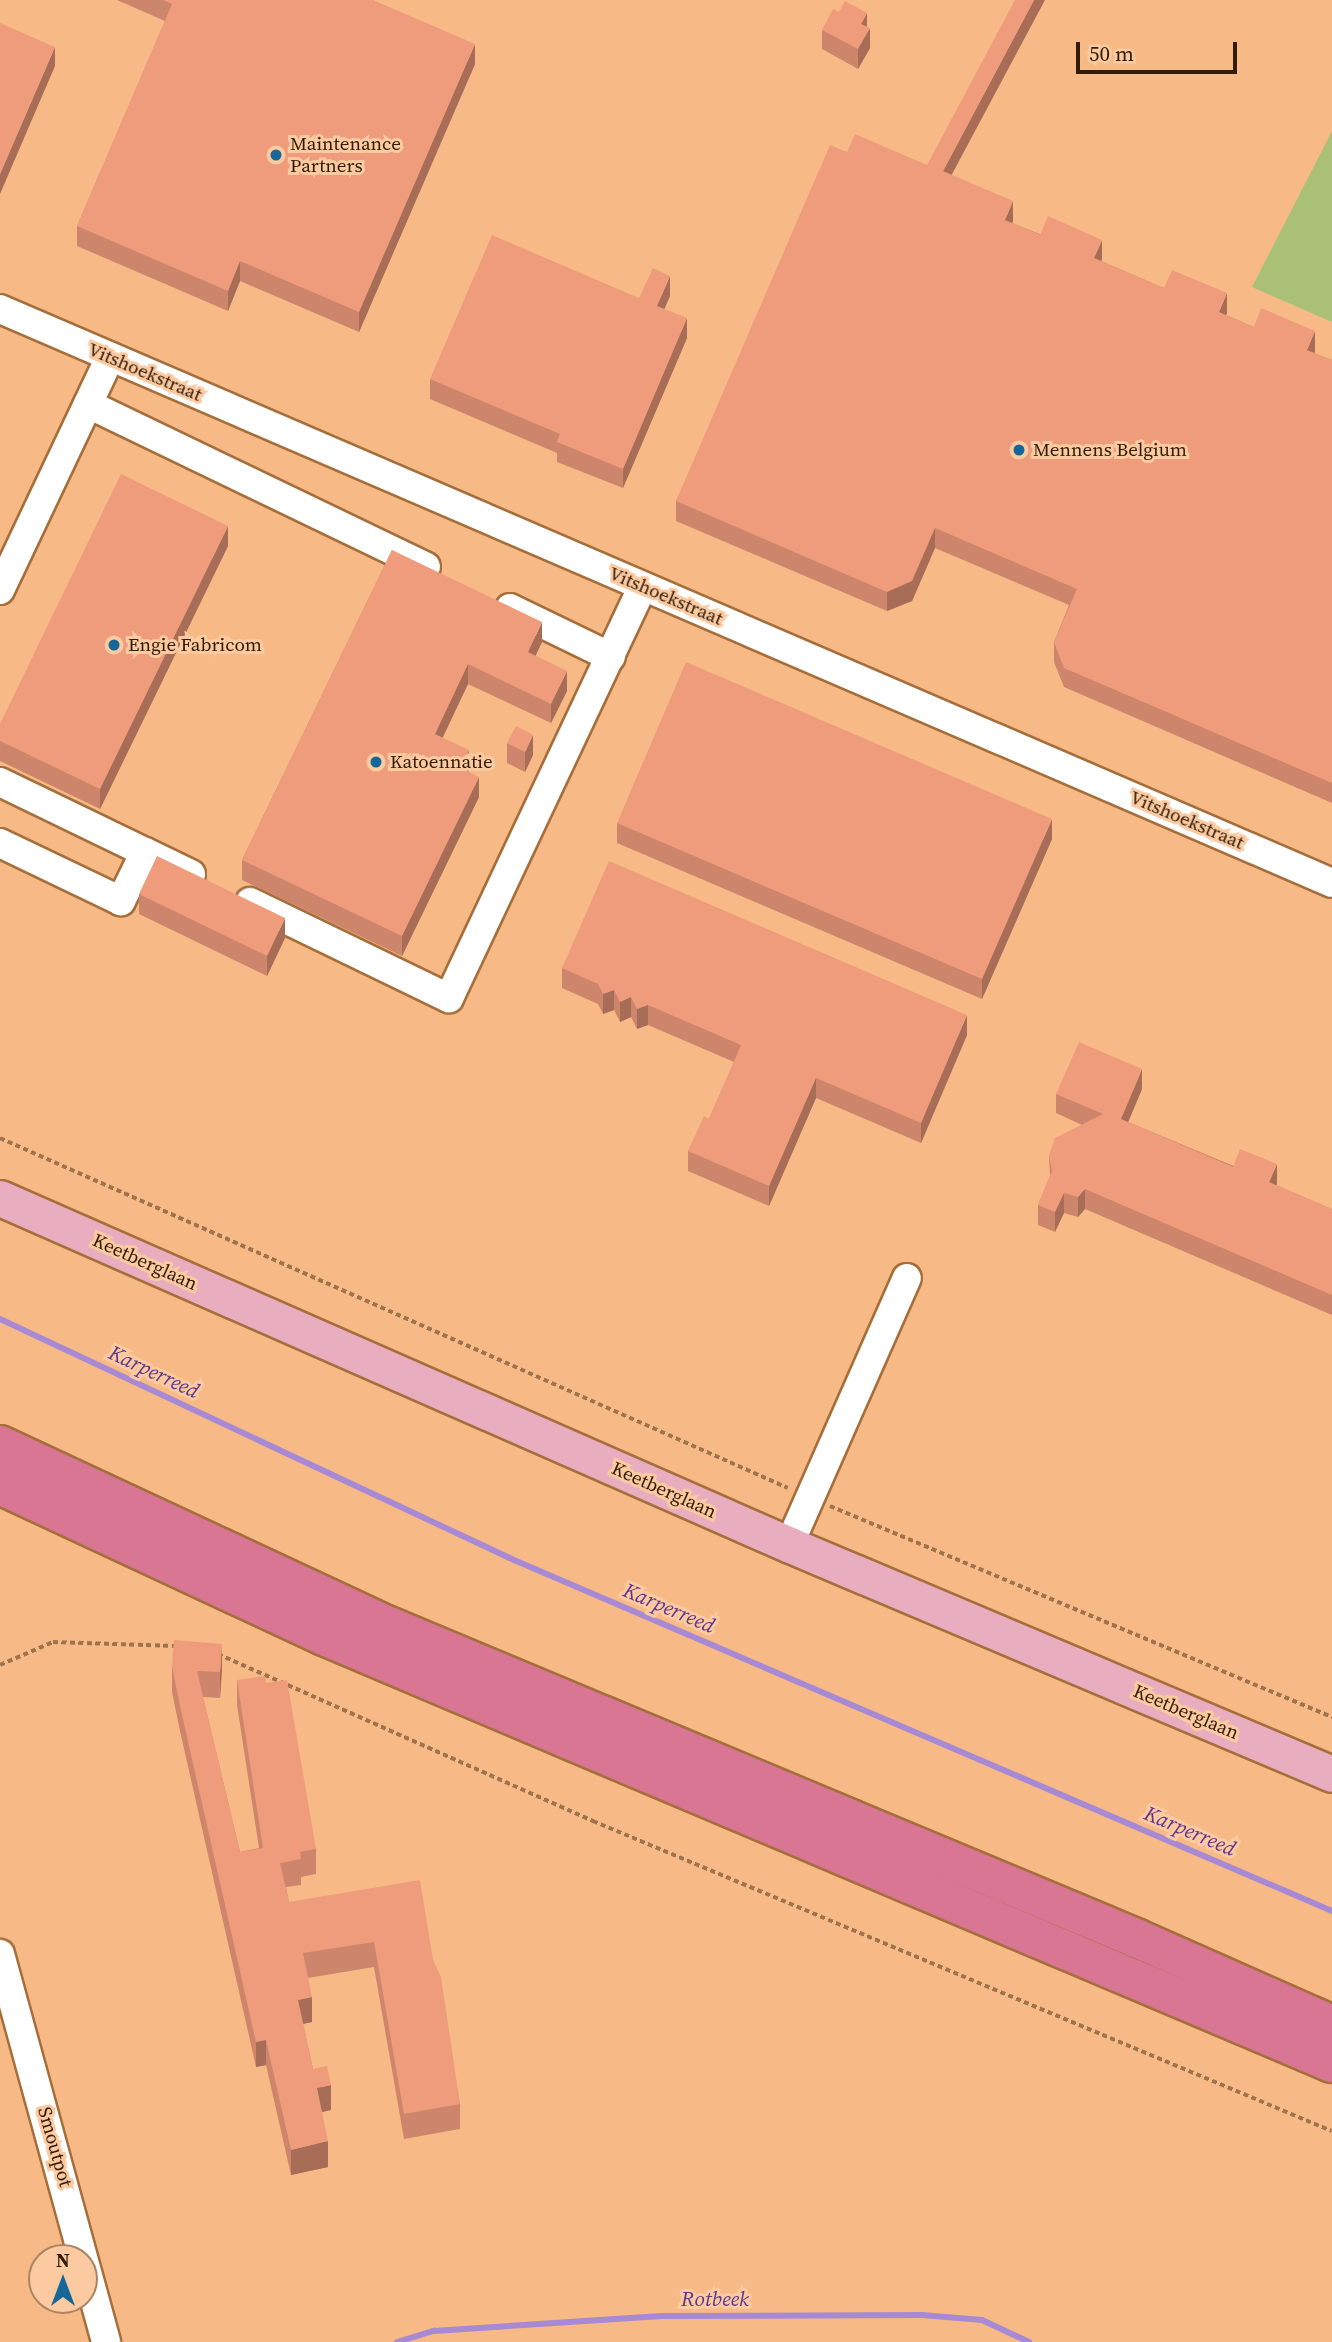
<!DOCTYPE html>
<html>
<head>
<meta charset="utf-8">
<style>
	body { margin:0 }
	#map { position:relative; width:1332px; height:2342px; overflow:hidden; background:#f7ba86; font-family:"Source Serif 4",serif }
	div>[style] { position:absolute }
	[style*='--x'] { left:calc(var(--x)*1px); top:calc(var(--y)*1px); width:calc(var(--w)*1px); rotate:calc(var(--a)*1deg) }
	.green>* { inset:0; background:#aac076 }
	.stream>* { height:6px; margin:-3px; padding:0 3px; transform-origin:3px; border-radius:3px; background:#a78ad3 }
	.path>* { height:3.5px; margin-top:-1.75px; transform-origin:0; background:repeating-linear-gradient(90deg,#9f744d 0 5px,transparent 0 8.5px) }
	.roads { filter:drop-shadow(2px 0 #a56e3b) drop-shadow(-2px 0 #a56e3b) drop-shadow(0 2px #a56e3b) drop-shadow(0 -2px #a56e3b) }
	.minor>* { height:28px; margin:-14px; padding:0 14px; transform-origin:14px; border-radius:14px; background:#fff }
	.major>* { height:35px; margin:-17.5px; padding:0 17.5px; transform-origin:17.5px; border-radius:17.5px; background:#e8adbf }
	.highway>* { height:38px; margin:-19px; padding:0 19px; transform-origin:19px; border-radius:19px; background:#d97694 }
	.wall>* { inset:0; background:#cd866b }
	.shaded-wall>* { inset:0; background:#a76d57 }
	.building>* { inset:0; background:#ee9c7c }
	.dots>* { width:19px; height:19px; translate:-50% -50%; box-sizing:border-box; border:4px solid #fbcaa1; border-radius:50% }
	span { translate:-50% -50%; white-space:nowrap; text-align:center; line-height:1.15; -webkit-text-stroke:6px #fbcaa1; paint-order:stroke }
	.poi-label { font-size:19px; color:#321c06 }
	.left { translate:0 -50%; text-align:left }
	.street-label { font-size:19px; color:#321c06 }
	.water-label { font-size:21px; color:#5d368c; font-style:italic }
	.north { position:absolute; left:28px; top:2244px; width:70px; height:70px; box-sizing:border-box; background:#fbcaa1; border:2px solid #ab8463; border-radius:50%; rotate:0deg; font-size:19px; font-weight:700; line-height:28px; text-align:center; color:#321c06 }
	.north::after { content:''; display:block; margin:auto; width:24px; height:32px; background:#166799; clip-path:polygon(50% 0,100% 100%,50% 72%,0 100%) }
	.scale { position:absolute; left:1076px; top:42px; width:161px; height:32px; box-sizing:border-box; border:4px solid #321c06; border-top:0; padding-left:9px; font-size:21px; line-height:24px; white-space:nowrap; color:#321c06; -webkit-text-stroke:5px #fbcaa1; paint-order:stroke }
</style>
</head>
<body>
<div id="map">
	<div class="green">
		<div style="clip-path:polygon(1332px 131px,1332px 322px,1252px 287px)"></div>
	</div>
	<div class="stream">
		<div style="--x:0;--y:1319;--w:568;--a:25.12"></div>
		<div style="--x:514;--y:1560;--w:890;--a:23.22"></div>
		<div style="--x:397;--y:2342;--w:39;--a:-17"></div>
		<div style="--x:434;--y:2331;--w:228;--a:-3.8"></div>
		<div style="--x:662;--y:2316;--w:260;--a:-0.2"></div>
		<div style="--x:922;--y:2315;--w:60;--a:4.8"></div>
		<div style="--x:982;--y:2320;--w:52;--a:25.1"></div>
	</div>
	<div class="path">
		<div style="--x:0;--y:1138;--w:862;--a:23.95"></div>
		<div style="--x:830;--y:1506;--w:545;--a:22.8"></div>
		<div style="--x:218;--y:1654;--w:411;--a:24"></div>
		<div style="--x:593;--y:1821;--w:801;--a:22.76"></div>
		<div style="--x:0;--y:1665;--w:58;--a:-23.5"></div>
		<div style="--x:53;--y:1642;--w:123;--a:1.9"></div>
	</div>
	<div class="roads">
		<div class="minor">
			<div style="--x:0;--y:309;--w:1450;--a:23.31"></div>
			<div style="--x:88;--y:404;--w:375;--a:25.7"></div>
			<div style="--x:0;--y:590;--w:258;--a:-64.7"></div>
			<div style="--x:510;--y:608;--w:112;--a:25.9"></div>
			<div style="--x:0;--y:782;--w:161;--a:25.8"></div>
			<div style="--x:145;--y:852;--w:55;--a:116.1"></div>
			<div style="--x:121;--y:901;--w:134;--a:-154.4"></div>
			<div style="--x:145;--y:852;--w:51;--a:25.6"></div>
			<div style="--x:250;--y:902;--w:221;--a:25.8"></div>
			<div style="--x:449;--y:998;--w:455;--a:-64.8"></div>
			<div style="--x:797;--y:1527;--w:272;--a:-66.2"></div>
			<div style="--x:0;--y:1954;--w:402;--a:74.7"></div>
		</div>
		<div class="major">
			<div style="--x:0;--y:1198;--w:863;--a:23.71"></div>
			<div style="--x:790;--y:1545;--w:588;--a:22.9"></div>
		</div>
		<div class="highway">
			<div style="--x:0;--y:1445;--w:416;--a:25"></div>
			<div style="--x:377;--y:1621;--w:823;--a:22.67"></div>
			<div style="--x:1136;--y:1938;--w:214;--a:23.9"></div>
			<div style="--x:0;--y:1485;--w:357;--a:25"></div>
			<div style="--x:324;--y:1636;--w:1095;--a:22.96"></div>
		</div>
	</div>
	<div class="wall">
		<div style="clip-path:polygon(117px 0,373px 0,475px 64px,359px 332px,240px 281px,228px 311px,77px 246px,77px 226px,165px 21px)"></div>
		<div style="clip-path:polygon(867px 27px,870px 48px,858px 69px,822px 49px,822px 30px)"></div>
		<div style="clip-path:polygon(847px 152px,952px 175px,1013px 221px,1012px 223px,1102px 259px,1101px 261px,1164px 288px,1227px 313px,1226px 315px,1254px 327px,1315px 351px,1314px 353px,1332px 360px,1332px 803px,1064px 687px,1054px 662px,1054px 642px,1069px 605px,935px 548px,912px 601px,887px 611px,676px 521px,676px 501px)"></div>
		<div style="clip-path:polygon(670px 296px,664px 309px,687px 338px,623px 488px,557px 462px,557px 453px,430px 399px,430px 379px,639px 298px)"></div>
		<div style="clip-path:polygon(228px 546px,100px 809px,0 761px,0 724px)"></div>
		<div style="clip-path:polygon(392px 550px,542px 642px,535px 656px,567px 691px,551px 723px,468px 684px,442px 738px,469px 770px,468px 772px,479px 797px,402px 956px,242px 880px,242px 860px)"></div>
		<div style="clip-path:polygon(507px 743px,533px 755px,525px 772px,507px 763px)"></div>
		<div style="clip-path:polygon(617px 823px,1052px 839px,982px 999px,617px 843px)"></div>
		<div style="clip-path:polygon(139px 894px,285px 938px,267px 976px,139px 914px)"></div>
		<div style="clip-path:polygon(562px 968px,967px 1035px,921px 1143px,816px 1098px,769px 1206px,688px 1171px,688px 1151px,709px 1119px,734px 1062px,648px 1025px,637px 1029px,631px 1017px,620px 1022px,614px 1010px,603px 1014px,598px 1004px,562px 988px)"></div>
		<div style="clip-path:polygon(1142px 1089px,1128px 1122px,1277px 1184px,1276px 1185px,1332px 1209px,1332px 1315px,1085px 1209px,1078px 1217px,1064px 1213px,1055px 1232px,1038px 1225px,1038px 1205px,1050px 1176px,1049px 1155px,1082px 1125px,1056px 1113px,1056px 1094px)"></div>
		<div style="clip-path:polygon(172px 1667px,222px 1669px,220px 1698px,203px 1697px,240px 1852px,259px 1848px,237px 1705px,237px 1680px,266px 1683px,316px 1849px,316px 1874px,301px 1877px,301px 1885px,286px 1887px,289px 1902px,433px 1960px,460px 2104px,460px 2129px,404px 2139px,374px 1967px,308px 1978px,312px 2022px,303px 2024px,313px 2069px,331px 2110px,322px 2112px,328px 2167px,291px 2175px,266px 2065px,256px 2067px,180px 1731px,172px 1692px)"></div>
	</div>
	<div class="shaded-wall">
		<div style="clip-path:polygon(1034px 0,1045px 0,943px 191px,943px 171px)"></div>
		<div style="clip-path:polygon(867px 13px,867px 33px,870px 28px,870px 48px,858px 69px,858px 49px,861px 24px)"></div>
		<div style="clip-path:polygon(475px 44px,475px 64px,359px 332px,359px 312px)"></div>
		<div style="clip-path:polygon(55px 47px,55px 66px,0 194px,0 174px)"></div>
		<div style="clip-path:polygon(1013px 201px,1013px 221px,1005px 240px,1005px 220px)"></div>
		<div style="clip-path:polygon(1102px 240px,1102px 259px,1094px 278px,1094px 258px)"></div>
		<div style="clip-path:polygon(240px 261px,240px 281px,228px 311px,228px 291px)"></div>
		<div style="clip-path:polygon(670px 276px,670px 296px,657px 326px,657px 306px)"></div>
		<div style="clip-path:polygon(1227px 293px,1227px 313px,1219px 331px,1219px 312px)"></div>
		<div style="clip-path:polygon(687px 318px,687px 338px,623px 488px,623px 469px)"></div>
		<div style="clip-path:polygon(1315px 331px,1315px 351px,1307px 370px,1307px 350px)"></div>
		<div style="clip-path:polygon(228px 526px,228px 546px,100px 809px,100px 789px)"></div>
		<div style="clip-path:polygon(935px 528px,935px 548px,912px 601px,887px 611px,887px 592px)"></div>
		<div style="clip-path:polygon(542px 622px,542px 642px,528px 672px,528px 652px)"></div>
		<div style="clip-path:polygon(468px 664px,468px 684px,435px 754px,435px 734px)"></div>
		<div style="clip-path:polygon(567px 671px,567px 691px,551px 723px,551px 704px)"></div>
		<div style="clip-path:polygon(533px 735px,533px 755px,525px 772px,525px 752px)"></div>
		<div style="clip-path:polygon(469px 750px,469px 770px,461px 788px,461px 768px)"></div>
		<div style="clip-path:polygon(479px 777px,479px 797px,402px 956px,402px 936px)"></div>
		<div style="clip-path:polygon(1052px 819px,1052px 839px,982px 999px,982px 979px)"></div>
		<div style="clip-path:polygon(285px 918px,285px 938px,267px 976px,267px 956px)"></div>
		<div style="clip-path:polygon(614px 990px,614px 1010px,603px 1014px,603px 994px)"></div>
		<div style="clip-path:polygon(631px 997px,631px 1017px,620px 1022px,620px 1002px)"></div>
		<div style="clip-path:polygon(648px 1005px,648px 1025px,637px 1029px,637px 1009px)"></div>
		<div style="clip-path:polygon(967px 1015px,967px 1035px,921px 1143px,921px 1123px)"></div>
		<div style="clip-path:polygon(1142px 1069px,1142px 1089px,1121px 1139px,1121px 1119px)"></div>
		<div style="clip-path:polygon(816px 1078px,816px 1098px,769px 1206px,769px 1186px)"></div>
		<div style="clip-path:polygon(1277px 1164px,1277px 1184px,1269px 1202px,1269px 1182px)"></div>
		<div style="clip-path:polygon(1085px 1189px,1085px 1209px,1078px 1217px,1078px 1197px)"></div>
		<div style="clip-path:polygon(1064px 1193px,1064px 1213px,1055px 1232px,1055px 1212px)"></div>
		<div style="clip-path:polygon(222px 1644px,222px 1669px,220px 1698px,220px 1672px)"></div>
		<div style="clip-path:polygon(312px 1997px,312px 2022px,298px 2025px,298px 2000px)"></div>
		<div style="clip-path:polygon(266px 2040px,266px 2065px,256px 2067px,256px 2042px)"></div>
		<div style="clip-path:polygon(331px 2085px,331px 2110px,317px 2113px,317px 2088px)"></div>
		<div style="clip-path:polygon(328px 2141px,328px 2167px,291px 2175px,291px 2150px)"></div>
	</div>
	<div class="building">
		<div style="clip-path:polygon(163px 0,373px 0,475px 44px,359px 312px,240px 261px,228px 291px,77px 226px,172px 4px)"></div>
		<div style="clip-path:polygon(1015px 0,1034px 0,943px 171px,1013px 201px,1005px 220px,1040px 235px,1048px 216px,1102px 240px,1094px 258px,1164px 288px,1172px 270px,1227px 293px,1219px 312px,1254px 327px,1261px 308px,1315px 331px,1307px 350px,1332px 360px,1332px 783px,1064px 668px,1054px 642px,1077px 589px,935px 528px,912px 581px,887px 592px,676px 501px,830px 145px,847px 152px,855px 134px,927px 165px)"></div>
		<div style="clip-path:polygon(845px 1px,867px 13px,861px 24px,870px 28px,858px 49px,822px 30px,833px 9px,839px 12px)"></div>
		<div style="clip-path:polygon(0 23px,55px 47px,0 174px)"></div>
		<div style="clip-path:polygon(492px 235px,639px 298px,653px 268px,670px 276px,657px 306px,687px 318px,623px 469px,557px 442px,560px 434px,430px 379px)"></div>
		<div style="clip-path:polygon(121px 474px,228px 526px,100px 789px,0 741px,0 724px)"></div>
		<div style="clip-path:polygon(392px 550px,542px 622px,528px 652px,567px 671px,551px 704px,468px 664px,435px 734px,469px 750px,461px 768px,479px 777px,402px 936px,242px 860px)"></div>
		<div style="clip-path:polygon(686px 662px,1052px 819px,982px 979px,617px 823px)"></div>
		<div style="clip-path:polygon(516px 726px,533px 735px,525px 752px,507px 743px)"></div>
		<div style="clip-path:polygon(157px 856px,285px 918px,267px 956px,139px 894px)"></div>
		<div style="clip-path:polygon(609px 861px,967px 1015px,921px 1123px,816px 1078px,769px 1186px,688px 1151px,704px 1116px,709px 1119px,741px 1045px,648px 1005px,637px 1009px,631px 997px,620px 1002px,614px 990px,603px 994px,598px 984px,562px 968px)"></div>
		<div style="clip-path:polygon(1079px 1042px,1142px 1069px,1121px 1119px,1233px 1167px,1240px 1149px,1277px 1164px,1269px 1182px,1332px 1209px,1332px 1295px,1085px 1189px,1078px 1197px,1064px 1193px,1055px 1212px,1038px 1205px,1052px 1171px,1049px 1155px,1055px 1138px,1103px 1114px,1056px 1094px)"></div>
		<div style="clip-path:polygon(174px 1640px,222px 1644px,220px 1672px,197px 1671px,240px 1852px,263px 1848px,237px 1680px,265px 1676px,266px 1683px,287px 1680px,316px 1849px,300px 1852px,301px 1859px,280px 1863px,289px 1902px,420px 1880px,433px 1960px,441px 1977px,460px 2104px,404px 2114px,374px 1942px,303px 1953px,312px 1997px,298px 2000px,313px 2069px,327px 2066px,331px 2085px,317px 2088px,328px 2141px,291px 2150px,266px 2040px,256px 2042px,180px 1706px,172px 1667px)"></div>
	</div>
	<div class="dots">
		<div style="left:276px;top:155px;background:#166799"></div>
		<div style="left:1019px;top:450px;background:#166799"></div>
		<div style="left:114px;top:645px;background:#166799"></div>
		<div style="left:376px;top:762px;background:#166799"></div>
	</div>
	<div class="poi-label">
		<span class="left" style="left:290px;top:155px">Maintenance<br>Partners</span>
		<span class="left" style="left:1033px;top:450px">Mennens Belgium</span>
		<span class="left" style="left:128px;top:645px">Engie Fabricom</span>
		<span class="left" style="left:390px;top:762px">Katoennatie</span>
	</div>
	<div class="street-label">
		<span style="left:145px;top:372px;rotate:23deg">Vitshoekstraat</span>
		<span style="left:666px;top:596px;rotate:23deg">Vitshoekstraat</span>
		<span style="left:1187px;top:820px;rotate:23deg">Vitshoekstraat</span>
		<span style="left:145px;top:1262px;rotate:24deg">Keetberglaan</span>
		<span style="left:664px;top:1490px;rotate:24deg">Keetberglaan</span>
		<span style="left:1186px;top:1712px;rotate:23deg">Keetberglaan</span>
		<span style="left:55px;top:2147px;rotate:74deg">Smoutpot</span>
	</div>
	<div class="water-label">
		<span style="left:154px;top:1372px;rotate:25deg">Karperreed</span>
		<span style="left:669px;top:1608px;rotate:23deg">Karperreed</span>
		<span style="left:1190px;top:1831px;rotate:23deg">Karperreed</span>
		<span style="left:715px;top:2299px">Rotbeek</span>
	</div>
	<div class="north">N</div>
	<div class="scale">50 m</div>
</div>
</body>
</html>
